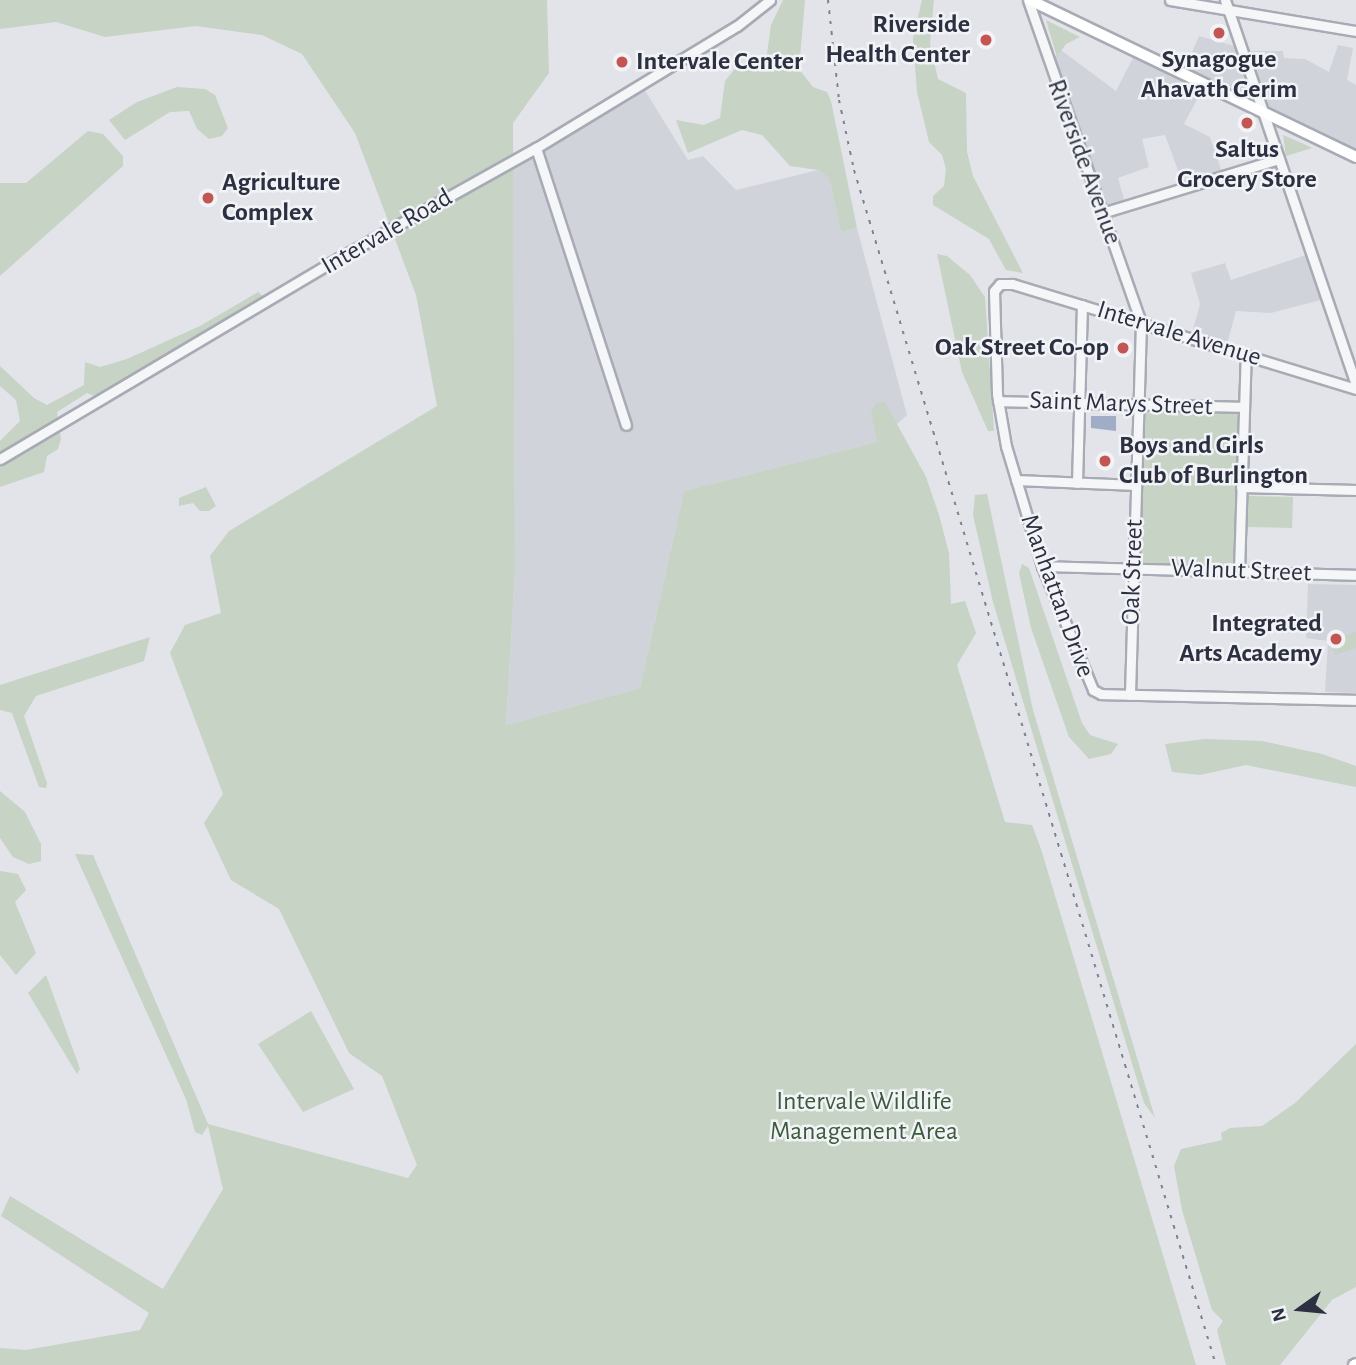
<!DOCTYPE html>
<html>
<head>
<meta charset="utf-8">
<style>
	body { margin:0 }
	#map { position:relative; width:1356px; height:1365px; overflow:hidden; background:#e3e4ea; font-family:"Alegreya Sans",sans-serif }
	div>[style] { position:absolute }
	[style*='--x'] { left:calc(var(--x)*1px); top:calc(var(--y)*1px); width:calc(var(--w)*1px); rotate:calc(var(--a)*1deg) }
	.built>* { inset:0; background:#d1d3db }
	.green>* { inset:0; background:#c6d3c5 }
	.water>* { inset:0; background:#a1adc6 }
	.roads { filter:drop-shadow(2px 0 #a8aab4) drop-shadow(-2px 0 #a8aab4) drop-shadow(0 2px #a8aab4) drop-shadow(0 -2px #a8aab4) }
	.minor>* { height:9px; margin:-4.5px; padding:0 4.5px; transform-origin:4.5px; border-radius:4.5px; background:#f5f6f8 }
	.major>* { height:10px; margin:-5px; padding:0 5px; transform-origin:5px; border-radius:5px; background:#fff }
	.rail>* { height:2px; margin-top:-1px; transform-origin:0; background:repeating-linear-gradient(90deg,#7d8292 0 3.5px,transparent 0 10.5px) }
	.dots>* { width:19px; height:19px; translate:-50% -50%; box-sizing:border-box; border:4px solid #f2f3f7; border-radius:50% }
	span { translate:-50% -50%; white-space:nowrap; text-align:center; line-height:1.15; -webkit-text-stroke:5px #f2f3f7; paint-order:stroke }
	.poi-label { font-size:26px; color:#2c3040; font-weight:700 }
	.right { translate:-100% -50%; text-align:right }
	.left { translate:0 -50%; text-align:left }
	.street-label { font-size:26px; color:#2c3040 }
	.park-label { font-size:26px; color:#3b5b3b }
	.north { position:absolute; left:1265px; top:1274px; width:70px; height:70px; -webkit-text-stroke:5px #f2f3f7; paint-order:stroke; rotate:255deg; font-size:19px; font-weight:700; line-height:28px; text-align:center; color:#2c3040 }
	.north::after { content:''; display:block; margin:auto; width:24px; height:32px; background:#2c3040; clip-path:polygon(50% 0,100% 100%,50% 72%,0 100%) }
</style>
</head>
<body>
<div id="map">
	<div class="built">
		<div style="clip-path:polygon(1199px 36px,1252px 51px,1283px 51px,1284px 58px,1305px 59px,1329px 72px,1338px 45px,1353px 48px,1347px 80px,1356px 85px,1356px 150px,1208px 79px,1184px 124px,1210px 137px,1222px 172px,1183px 184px,1165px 135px,1142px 139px,1149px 167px,1118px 178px,1125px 202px,1106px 208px,1054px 58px,1061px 50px,1116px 91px,1139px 46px,1185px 68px)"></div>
		<div style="clip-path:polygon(644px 89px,688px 160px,703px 156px,736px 190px,818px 170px,829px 178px,841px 232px,857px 228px,907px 415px,877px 442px,684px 491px,640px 688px,506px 725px,515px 571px,513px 166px)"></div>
		<div style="clip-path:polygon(1306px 255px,1321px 300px,1271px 313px,1236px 311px,1227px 344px,1192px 333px,1200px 304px,1191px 273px,1225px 263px,1231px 280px)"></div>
		<div style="clip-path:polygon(1308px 584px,1356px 585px,1356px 693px,1325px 692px,1328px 641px,1306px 638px)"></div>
	</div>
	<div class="green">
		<div style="clip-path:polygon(0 0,547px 0,549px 73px,513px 123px,515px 571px,506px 725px,640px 688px,684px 491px,877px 442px,871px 413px,876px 403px,885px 402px,926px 477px,939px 515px,949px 553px,951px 604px,965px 601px,976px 633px,957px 665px,1005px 822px,1032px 825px,1041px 849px,1196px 1365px,0 1365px,0 1348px,26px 1350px,140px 1330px,149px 1313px,1px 1216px,10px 1196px,163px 1289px,223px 1189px,208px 1126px,202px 1135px,195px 1132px,186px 1099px,75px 854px,93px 855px,208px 1124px,408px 1178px,417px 1165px,382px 1076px,349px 1053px,279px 909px,231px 880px,204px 823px,223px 794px,170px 653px,185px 625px,221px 613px,210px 556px,229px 531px,437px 406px,416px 295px,355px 133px,302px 54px,262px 35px,196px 26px,105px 37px,56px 22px,0 29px)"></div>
		<div style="clip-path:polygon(783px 0,805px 0,799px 69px,813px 87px,827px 92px,831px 101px,857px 228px,841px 232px,829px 178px,818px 170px,790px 166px,762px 135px,742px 130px,688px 153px,676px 120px,704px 125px,720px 118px,725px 81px,734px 70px,767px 54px,771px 25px)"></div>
		<div style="clip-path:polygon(922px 0,934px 0,930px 44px,938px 79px,966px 93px,967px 152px,973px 176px,1023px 273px,1006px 270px,989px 239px,933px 205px,933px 196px,944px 186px,946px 169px,942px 155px,929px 142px,917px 92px,913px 38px)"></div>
		<div style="clip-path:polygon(1046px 20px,1080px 37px,1066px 44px,1057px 57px)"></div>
		<div style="clip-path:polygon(177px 87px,205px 89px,215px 95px,228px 128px,222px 136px,209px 139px,197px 129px,189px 111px,170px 112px,125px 140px,109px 120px,137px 102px)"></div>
		<div style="clip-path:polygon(88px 131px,103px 134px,123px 156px,123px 166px,0 276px,0 183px,26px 183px)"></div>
		<div style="clip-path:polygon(1283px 135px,1304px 144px,1312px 148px,1286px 156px)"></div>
		<div style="clip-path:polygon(937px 254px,947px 256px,970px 275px,985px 297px,994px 431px,988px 431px,962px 372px)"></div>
		<div style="clip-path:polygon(258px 292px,264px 297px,111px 390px,97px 397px,87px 393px,57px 412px,61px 439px,58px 449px,47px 456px,44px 472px,0 487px,0 441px,20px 421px,16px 400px,0 386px,0 366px,34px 398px,47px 405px,84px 385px,85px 362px,100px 367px,127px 359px,200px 326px)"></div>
		<div style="clip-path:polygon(1146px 407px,1240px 412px,1235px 566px,1139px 563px)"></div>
		<div style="clip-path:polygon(206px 487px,216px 506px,209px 511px,200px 511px,193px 503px,179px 506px,179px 498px)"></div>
		<div style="clip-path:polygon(987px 494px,1033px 710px,1155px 1118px,1144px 1103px,993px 602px,973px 515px,975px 495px)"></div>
		<div style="clip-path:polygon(1248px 496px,1293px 497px,1292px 528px,1248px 527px)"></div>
		<div style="clip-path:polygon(1022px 564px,1029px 568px,1082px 723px,1090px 735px,1118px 744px,1111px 754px,1089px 759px,1069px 737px,1031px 628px,1019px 573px)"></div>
		<div style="clip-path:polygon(1356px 632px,1356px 648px,1335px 655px,1330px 641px)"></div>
		<div style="clip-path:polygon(150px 637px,144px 661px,36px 696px,24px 716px,47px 783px,46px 788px,39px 787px,12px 713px,0 710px,0 685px)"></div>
		<div style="clip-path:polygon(1205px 739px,1262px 741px,1322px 754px,1356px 766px,1356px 787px,1246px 765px,1200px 775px,1172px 772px,1165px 744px)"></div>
		<div style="clip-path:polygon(0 791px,25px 812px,41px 844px,41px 861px,29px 864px,13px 857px,0 838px)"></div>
		<div style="clip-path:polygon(0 871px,18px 874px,26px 890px,15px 902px,36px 953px,16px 975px,0 955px)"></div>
		<div style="clip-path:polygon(46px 975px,80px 1069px,77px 1074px,28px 993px)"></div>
		<div style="clip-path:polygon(311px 1011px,354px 1089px,303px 1112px,258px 1044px)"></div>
		<div style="clip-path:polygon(1356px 1044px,1356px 1287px,1332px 1300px,1280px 1365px,1226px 1365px,1217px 1330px,1223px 1321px,1212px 1310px,1182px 1210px,1174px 1166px,1181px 1149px,1222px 1140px,1221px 1133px,1230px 1128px,1262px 1126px,1295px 1103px)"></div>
	</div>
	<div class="water">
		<div style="clip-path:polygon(1091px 416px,1116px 416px,1116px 431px,1091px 428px)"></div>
	</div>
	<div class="roads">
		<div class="minor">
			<div style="--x:1028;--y:0;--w:342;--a:70.7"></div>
			<div style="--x:1141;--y:323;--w:372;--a:91.7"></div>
			<div style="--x:1170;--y:0;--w:189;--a:9.5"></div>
			<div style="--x:1225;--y:0;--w:407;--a:71.2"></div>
			<div style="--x:536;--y:148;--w:291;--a:72"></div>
			<div style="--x:1102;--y:213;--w:185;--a:-17"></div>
			<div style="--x:1356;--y:389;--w:360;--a:-163"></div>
			<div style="--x:1012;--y:284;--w:12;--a:180"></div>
			<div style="--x:1000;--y:284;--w:9;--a:131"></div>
			<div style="--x:994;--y:291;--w:103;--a:88.3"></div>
			<div style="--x:997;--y:394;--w:53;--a:80.2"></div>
			<div style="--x:1006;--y:446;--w:125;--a:73.3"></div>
			<div style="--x:1042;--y:566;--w:134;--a:67.6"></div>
			<div style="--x:1093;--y:690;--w:9;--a:27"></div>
			<div style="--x:1101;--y:694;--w:255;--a:1.3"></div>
			<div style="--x:998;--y:401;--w:246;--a:1.4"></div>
			<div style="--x:0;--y:459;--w:394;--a:-30.7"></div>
			<div style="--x:339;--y:258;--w:226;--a:-29.2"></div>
			<div style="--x:536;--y:148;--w:235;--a:-31.3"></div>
			<div style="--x:737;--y:26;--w:42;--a:-38.2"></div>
			<div style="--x:1016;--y:480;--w:120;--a:2.4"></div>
			<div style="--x:1077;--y:483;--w:178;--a:-88.4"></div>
			<div style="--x:1241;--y:487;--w:115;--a:1.5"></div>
			<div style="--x:1042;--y:566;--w:314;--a:1.6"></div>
			<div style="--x:1239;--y:571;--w:217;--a:-88.2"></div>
		</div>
		<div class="major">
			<div style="--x:1030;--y:0;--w:362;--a:25.7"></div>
			<div style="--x:1354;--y:1365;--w:2;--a:-27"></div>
		</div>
	</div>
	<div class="rail">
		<div style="--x:828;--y:0;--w:101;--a:83.7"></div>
		<div style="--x:839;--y:100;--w:72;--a:77.9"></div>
		<div style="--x:854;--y:170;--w:1249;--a:73.15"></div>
	</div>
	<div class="dots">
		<div style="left:1219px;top:33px;background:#c35553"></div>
		<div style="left:986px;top:40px;background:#c35553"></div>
		<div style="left:622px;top:62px;background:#c35553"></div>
		<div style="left:1247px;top:123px;background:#c35553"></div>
		<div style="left:208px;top:198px;background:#c35553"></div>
		<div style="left:1123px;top:348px;background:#c35553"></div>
		<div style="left:1105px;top:461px;background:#c35553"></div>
		<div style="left:1336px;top:639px;background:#c35553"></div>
	</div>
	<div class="poi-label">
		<span class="right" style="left:970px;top:40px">Riverside<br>Health Center</span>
		<span style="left:1219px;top:75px">Synagogue<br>Ahavath Gerim</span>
		<span class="left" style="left:636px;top:62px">Intervale Center</span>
		<span style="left:1247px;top:165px">Saltus<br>Grocery Store</span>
		<span class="left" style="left:222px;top:198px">Agriculture<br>Complex</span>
		<span class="right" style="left:1109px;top:348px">Oak Street Co-op</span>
		<span class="left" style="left:1119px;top:461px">Boys and Girls<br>Club of Burlington</span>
		<span class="right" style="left:1322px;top:639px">Integrated<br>Arts Academy</span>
	</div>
	<div class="street-label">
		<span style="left:1084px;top:162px;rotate:70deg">Riverside Avenue</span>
		<span style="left:387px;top:232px;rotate:-30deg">Intervale Road</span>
		<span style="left:1179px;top:334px;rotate:17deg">Intervale Avenue</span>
		<span style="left:1121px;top:404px;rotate:2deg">Saint Marys Street</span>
		<span style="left:1241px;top:571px;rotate:2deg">Walnut Street</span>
		<span style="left:1133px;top:572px;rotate:-88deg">Oak Street</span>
		<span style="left:1057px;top:596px;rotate:70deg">Manhattan Drive</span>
	</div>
	<div class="park-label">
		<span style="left:864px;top:1117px">Intervale Wildlife<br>Management Area</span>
	</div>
	<div class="north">N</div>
</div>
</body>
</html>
